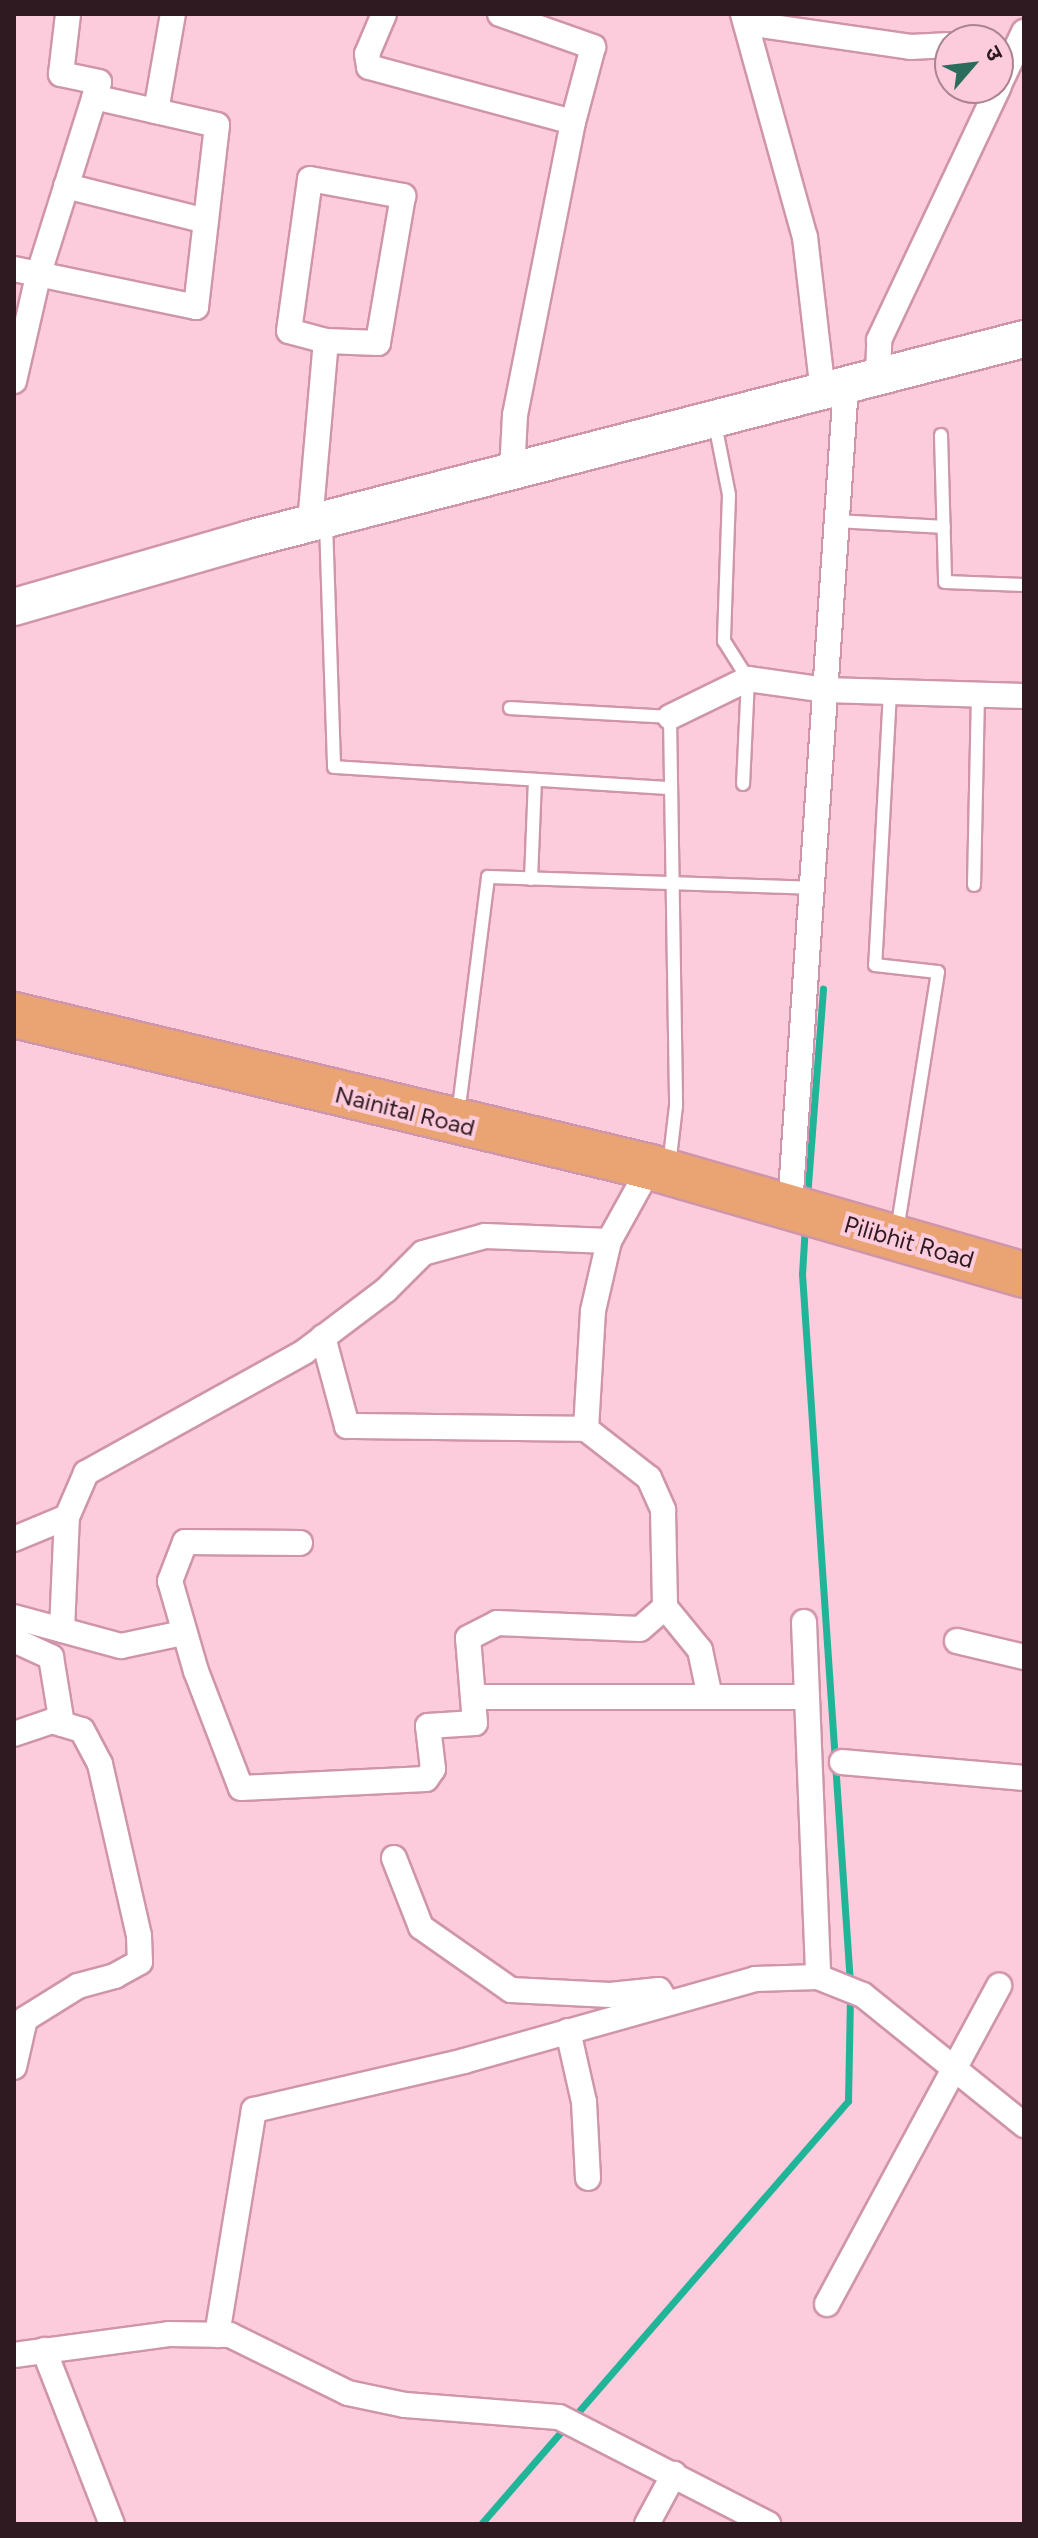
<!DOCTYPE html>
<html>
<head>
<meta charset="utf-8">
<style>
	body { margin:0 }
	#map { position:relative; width:1038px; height:2538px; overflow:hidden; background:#fccbdc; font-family:Figtree,"Noto Sans Devanagari",sans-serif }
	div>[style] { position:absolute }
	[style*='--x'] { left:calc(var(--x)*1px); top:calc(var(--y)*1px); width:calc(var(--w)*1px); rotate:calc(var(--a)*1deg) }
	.stream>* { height:7px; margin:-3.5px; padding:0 3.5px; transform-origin:3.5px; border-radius:3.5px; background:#20b599 }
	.roads { filter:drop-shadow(2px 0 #cf95aa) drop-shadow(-2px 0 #cf95aa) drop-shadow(0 2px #cf95aa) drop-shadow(0 -2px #cf95aa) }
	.lane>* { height:12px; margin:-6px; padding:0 6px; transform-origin:6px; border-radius:6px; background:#fff }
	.street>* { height:24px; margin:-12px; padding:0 12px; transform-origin:12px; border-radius:12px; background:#fff }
	.secondary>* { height:36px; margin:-18px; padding:0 18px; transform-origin:18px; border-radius:18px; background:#fff }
	.highway>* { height:44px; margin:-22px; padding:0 22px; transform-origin:22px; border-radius:22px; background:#eaa372 }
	span { translate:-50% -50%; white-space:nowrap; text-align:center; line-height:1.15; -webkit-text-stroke:8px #fccbdc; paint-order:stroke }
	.street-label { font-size:24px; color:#301a22 }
	.frame { position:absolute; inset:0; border:16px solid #301a22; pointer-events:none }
	.north { position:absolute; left:934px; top:24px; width:80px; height:80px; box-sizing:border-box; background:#fccbdc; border:2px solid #aa8492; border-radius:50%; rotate:62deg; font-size:22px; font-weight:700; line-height:32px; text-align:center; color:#301a22 }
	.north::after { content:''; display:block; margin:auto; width:28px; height:36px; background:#2a6d5d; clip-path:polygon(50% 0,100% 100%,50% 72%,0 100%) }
</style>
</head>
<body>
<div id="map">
	<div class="stream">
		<div style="--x:807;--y:1197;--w:209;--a:-85.6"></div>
		<div style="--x:805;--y:1225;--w:49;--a:93.5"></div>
		<div style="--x:802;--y:1274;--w:711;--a:86.13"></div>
		<div style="--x:481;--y:2524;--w:560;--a:-49.05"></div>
		<div style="--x:848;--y:2101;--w:106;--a:-88.9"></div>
	</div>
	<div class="roads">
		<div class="lane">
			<div style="--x:715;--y:424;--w:72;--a:78.8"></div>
			<div style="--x:729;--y:495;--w:146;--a:92"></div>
			<div style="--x:724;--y:641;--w:45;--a:57.7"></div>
			<div style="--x:748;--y:679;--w:105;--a:92.7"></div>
			<div style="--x:941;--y:435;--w:147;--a:88.4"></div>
			<div style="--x:945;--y:582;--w:79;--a:2.2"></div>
			<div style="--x:837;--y:521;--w:107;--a:3.2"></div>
			<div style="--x:326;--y:523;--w:244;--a:88.1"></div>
			<div style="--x:334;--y:767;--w:336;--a:3.6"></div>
			<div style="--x:890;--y:692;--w:273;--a:93.1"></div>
			<div style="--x:875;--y:965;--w:63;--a:6.3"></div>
			<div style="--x:938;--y:972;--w:263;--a:99"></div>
			<div style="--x:510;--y:708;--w:160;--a:3.2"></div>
			<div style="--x:670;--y:717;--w:389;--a:89.1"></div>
			<div style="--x:676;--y:1106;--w:60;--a:96.7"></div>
			<div style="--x:531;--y:879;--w:99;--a:-87.7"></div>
			<div style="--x:974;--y:885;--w:191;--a:-88.8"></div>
			<div style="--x:458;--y:1115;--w:240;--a:-82.8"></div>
			<div style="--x:488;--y:877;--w:324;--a:1.9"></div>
		</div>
		<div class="street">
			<div style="--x:384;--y:14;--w:43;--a:113"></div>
			<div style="--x:367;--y:54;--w:13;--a:81"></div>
			<div style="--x:369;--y:67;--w:211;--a:15.1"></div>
			<div style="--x:500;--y:14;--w:99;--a:19.5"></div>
			<div style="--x:593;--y:47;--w:78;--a:104.9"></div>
			<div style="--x:573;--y:122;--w:299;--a:101.2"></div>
			<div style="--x:515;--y:415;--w:57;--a:93"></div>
			<div style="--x:743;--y:14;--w:231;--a:74.5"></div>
			<div style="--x:805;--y:237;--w:156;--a:83.4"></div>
			<div style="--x:746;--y:23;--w:166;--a:8.3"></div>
			<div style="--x:910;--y:47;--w:40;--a:-2.9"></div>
			<div style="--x:998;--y:87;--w:61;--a:-64.7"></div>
			<div style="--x:156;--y:111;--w:98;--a:-80.1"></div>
			<div style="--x:66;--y:186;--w:144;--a:14"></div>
			<div style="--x:14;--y:269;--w:186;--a:11.8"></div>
			<div style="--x:196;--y:307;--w:183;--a:-83.4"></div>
			<div style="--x:217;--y:125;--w:126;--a:-167.2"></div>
			<div style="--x:878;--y:377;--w:37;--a:-88"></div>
			<div style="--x:879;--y:340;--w:279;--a:-64.7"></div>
			<div style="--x:14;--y:381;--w:108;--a:-77.1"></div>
			<div style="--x:38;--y:276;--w:203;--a:-72.5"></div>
			<div style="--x:99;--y:82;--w:39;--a:-168"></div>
			<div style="--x:61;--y:74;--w:60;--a:-83.3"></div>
			<div style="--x:310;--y:523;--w:183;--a:-85"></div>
			<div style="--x:326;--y:341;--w:38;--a:-165"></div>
			<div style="--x:289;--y:331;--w:153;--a:-82.1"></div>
			<div style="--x:310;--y:179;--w:95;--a:10.4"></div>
			<div style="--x:403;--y:196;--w:149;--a:99.7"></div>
			<div style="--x:378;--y:343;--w:52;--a:-177.8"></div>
			<div style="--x:670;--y:717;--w:87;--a:-26"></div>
			<div style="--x:748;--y:679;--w:78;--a:8.1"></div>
			<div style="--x:825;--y:690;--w:199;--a:1.7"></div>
			<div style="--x:650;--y:1167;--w:85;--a:119"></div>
			<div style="--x:609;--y:1241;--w:72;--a:102.9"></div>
			<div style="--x:593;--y:1311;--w:118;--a:93.4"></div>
			<div style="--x:586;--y:1429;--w:80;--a:37.9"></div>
			<div style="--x:649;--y:1478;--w:35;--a:66"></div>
			<div style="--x:663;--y:1510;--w:97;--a:88.8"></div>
			<div style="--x:665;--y:1607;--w:55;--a:50.9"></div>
			<div style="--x:700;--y:1650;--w:48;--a:78"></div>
			<div style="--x:790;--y:1207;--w:823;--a:-86.1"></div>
			<div style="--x:323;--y:1337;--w:92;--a:74.9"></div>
			<div style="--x:347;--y:1426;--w:239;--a:0.7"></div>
			<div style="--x:14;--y:1539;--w:57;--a:-22.5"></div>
			<div style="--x:67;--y:1517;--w:48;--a:-66.6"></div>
			<div style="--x:86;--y:1473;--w:249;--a:-29"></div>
			<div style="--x:304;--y:1352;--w:103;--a:-37.1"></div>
			<div style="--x:386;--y:1290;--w:52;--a:-45"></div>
			<div style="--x:423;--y:1253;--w:64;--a:-15.3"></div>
			<div style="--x:485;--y:1236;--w:124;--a:2.3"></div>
			<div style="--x:300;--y:1543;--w:115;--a:-179.5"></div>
			<div style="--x:185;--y:1542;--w:42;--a:111"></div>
			<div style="--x:170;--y:1581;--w:94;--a:73.9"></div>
			<div style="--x:196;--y:1671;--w:125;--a:69"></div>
			<div style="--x:241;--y:1788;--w:185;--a:-2.8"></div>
			<div style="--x:426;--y:1779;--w:12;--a:-55"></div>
			<div style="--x:433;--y:1769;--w:43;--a:-96.6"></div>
			<div style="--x:428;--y:1726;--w:47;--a:-3.7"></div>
			<div style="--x:475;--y:1723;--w:85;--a:-94.7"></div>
			<div style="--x:468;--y:1638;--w:33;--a:-27"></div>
			<div style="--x:497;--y:1623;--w:143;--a:2.4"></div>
			<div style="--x:640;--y:1629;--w:33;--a:-41"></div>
			<div style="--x:14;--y:1617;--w:111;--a:15.2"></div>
			<div style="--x:121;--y:1646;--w:63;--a:-11.8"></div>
			<div style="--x:804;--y:1622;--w:355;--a:87.7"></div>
			<div style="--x:62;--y:1630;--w:113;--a:-87.5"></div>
			<div style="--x:14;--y:1640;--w:41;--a:24.7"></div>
			<div style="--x:51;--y:1657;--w:68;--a:80.7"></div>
			<div style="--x:957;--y:1641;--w:69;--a:13.4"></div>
			<div style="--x:476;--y:1697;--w:331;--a:0"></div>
			<div style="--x:14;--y:1734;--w:40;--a:-18.9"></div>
			<div style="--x:52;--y:1721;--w:31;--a:17"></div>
			<div style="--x:82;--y:1730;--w:38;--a:62"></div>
			<div style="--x:100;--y:1764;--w:176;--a:77.2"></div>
			<div style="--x:139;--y:1936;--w:26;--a:88"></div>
			<div style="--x:140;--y:1962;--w:29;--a:151"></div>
			<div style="--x:115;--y:1976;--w:38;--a:165"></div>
			<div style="--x:78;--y:1986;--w:62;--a:148.1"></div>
			<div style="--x:25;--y:2019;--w:49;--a:102.9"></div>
			<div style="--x:842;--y:1762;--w:183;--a:5"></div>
			<div style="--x:394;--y:1858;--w:74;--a:68.6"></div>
			<div style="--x:421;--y:1927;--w:110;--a:35"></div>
			<div style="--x:511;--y:1990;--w:99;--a:2.9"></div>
			<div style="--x:610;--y:1995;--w:49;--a:-5.8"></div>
			<div style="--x:659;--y:1990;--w:15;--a:58"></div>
			<div style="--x:568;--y:2031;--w:73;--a:77.3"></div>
			<div style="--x:584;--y:2102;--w:76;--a:87"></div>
			<div style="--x:827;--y:2304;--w:362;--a:-61.6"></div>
			<div style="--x:217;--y:2335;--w:228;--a:-80.7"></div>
			<div style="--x:254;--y:2110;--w:216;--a:-13.1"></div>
			<div style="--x:464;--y:2061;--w:302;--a:-15.7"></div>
			<div style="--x:755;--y:1979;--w:63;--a:-1.8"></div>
			<div style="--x:818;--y:1977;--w:48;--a:21.8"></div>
			<div style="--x:863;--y:1995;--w:207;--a:38.9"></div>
			<div style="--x:44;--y:2350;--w:187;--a:68.7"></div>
			<div style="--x:14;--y:2355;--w:156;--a:-7.7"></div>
			<div style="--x:169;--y:2334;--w:61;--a:0.9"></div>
			<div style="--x:230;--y:2335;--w:131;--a:26.2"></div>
			<div style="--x:348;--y:2393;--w:58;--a:11.9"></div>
			<div style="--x:405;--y:2405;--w:154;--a:4.5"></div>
			<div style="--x:559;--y:2417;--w:235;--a:27.1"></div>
			<div style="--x:647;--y:2524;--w:57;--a:-61.6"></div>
		</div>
		<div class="secondary">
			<div style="--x:14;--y:607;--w:245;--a:-16.1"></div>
			<div style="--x:249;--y:539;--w:800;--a:-14.47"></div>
		</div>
		<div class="highway">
			<div style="--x:14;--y:1015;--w:654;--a:13.44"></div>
			<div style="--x:650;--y:1167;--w:389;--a:16.1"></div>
		</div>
	</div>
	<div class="street-label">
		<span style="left:405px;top:1111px;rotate:14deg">Nainital Road</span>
		<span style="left:909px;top:1242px;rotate:16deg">Pilibhit Road</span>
	</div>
	<div class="frame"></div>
	<div class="north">उ</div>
</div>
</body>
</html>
